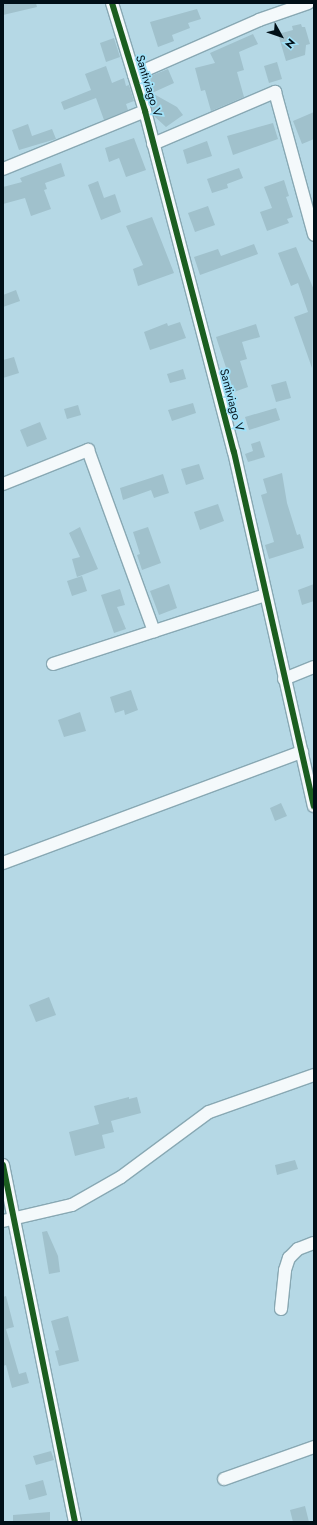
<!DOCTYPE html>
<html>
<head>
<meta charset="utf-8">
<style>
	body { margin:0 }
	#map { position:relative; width:317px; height:1525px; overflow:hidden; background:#b5d8e5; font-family:Jost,sans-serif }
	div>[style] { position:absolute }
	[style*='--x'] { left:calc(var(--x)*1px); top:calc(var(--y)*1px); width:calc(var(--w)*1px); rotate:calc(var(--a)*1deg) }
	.building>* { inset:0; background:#a0c1cc }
	.roads { filter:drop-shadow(1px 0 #88a8b3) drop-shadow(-1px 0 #88a8b3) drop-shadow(0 1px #88a8b3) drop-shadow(0 -1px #88a8b3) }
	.minor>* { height:12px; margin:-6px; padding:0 6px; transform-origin:6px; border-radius:6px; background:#f4f9fb }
	.cycleway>* { height:6px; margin:-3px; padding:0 3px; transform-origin:3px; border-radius:3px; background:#1b5e20 }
	span { translate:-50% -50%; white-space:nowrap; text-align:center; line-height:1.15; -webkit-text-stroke:3.5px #a1e2f9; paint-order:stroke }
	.street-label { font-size:12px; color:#000f17 }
	.frame { position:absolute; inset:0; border:4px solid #000f17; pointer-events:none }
	.north { position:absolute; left:261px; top:16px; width:40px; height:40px; -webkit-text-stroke:3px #a1e2f9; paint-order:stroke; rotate:130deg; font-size:11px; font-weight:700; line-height:16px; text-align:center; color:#000f17 }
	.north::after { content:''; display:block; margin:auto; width:14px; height:18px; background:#000f17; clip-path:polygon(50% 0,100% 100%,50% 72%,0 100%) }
</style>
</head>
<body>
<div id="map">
	<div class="building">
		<div style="clip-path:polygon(3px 3px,36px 3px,37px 7px,3px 15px)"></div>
		<div style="clip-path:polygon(197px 9px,201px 19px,188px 23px,190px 28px,172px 35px,174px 41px,158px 47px,150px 22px)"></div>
		<div style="clip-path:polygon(301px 24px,302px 27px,305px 27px,310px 44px,306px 45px,305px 55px,286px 61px,278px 34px,293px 30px,292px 26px)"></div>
		<div style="clip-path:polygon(253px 34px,258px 44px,239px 52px,244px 70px,237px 72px,244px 97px,211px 111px,205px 90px,201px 91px,195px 68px,215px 63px,210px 53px)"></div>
		<div style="clip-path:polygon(114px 38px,120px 57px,106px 62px,100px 43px)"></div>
		<div style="clip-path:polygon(277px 62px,282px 79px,269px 83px,264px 66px)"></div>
		<div style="clip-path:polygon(106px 66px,112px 83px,124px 78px,126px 86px,129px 85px,134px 101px,126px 104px,128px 110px,104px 120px,96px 98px,64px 110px,61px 102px,91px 90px,85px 74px)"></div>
		<div style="clip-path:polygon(168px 69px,174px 83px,152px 93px,177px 107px,183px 115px,166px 127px,154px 116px,143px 79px)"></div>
		<div style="clip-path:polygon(314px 112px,314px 139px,302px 144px,293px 121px)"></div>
		<div style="clip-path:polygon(273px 123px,278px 139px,233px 155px,227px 136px)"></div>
		<div style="clip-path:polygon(28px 124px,32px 136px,52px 129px,56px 139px,19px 150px,12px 130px)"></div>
		<div style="clip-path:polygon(134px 138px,146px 170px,126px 177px,119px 158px,109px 162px,105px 148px)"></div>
		<div style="clip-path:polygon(207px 141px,212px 156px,187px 164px,183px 150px)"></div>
		<div style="clip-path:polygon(61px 163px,65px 176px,45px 183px,47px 189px,44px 190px,51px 209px,31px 216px,25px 198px,3px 204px,3px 187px,22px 182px,20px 178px)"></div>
		<div style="clip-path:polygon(239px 168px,243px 178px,227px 184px,228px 188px,212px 193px,207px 179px)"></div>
		<div style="clip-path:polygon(284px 180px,289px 196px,286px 197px,293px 217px,287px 219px,289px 223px,267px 231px,260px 212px,272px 208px,264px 187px)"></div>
		<div style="clip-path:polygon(98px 181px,104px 198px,115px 194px,121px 212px,101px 220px,88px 185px)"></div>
		<div style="clip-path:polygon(208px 206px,215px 225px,195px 232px,188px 213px)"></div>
		<div style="clip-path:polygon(152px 217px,174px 273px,138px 286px,133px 269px,143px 265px,126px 226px)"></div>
		<div style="clip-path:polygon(254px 244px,258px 254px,200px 275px,194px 257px,218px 249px,221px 256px)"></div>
		<div style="clip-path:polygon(296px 247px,314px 290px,312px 368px,294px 317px,308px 312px,298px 283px,291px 286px,278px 253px)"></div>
		<div style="clip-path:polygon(16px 290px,20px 301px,3px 307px,3px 295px)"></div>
		<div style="clip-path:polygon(180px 322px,186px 338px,150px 350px,144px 332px,167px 323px,168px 326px)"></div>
		<div style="clip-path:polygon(256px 324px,260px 337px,242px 342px,247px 359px,240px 361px,248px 387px,234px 392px,216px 337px)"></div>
		<div style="clip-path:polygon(14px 357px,19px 373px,3px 378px,3px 360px)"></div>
		<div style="clip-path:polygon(183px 369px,186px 379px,170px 383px,167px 374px)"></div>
		<div style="clip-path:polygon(286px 381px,291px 398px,276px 402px,271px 385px)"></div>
		<div style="clip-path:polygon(193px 403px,196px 413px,172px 421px,168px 410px)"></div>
		<div style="clip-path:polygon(78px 405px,81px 415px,67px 419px,64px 409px)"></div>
		<div style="clip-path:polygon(276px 408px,280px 420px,249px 430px,245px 417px)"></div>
		<div style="clip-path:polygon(40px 422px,47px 439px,27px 447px,20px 430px)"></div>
		<div style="clip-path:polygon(260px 441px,265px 457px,248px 462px,245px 454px,253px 451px,251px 444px)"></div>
		<div style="clip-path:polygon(199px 464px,204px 479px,186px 485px,181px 469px)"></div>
		<div style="clip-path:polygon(282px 473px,287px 503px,297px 535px,300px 534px,304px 548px,269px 559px,265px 545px,274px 542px,261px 495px,267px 493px,263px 479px)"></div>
		<div style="clip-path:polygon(163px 474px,169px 493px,154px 498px,151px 490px,123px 500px,120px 488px)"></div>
		<div style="clip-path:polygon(218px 504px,224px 521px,200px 530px,194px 512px)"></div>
		<div style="clip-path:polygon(80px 527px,98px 569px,77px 577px,72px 559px,80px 557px,69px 533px)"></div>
		<div style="clip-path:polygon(148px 527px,161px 563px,142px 570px,137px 555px,140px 554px,133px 532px)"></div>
		<div style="clip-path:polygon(82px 576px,87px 591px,72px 596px,67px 581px)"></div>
		<div style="clip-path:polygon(169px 584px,177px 608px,159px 615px,150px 591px)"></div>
		<div style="clip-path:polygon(314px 584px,314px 601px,302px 605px,298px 590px)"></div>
		<div style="clip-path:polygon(120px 589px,125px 605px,117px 607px,126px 629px,114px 633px,101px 595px)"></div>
		<div style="clip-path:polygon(131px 690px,138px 710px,125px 715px,124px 710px,115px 713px,110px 697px)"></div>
		<div style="clip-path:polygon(80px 712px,86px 731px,64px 737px,58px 720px)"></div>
		<div style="clip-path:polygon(281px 803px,287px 816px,275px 821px,270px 808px)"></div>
		<div style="clip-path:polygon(49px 997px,56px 1015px,36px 1022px,29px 1005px)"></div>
		<div style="clip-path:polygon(129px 1097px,129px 1099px,137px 1097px,141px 1113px,111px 1121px,114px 1132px,102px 1135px,105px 1148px,75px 1156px,69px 1132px,99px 1124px,94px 1106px)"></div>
		<div style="clip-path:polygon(295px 1160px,298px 1169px,277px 1175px,275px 1165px)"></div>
		<div style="clip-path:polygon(47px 1231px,58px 1256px,60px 1272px,49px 1274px,42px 1232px)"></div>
		<div style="clip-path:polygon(6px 1296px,14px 1327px,6px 1329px,19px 1374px,26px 1372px,29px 1383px,12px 1388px,6px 1365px,3px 1366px,3px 1297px)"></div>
		<div style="clip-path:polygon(68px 1316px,79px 1361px,59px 1366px,55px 1351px,59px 1350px,51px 1321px)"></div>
		<div style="clip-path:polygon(51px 1451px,54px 1460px,36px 1465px,33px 1456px)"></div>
		<div style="clip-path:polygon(43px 1480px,47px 1495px,29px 1500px,25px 1485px)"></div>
		<div style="clip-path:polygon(305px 1506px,309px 1522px,293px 1522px,290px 1510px)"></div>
		<div style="clip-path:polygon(50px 1512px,50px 1522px,13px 1522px,13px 1515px)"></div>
	</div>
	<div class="roads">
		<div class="minor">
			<div style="--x:112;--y:3;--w:113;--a:73"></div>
			<div style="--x:145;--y:111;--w:352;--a:75.4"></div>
			<div style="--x:234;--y:452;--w:363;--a:77.3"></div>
			<div style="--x:134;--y:75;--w:137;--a:-23.7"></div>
			<div style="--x:259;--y:20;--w:52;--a:-19.1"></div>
			<div style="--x:153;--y:144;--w:133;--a:-23.1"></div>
			<div style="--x:275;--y:92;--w:148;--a:74.7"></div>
			<div style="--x:3;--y:169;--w:153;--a:-22.2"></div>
			<div style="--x:3;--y:484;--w:92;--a:-21.8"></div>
			<div style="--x:88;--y:450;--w:193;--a:70"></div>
			<div style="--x:53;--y:664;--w:223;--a:-18"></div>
			<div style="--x:284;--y:679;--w:32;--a:-22"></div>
			<div style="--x:3;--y:863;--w:319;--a:-20.4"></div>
			<div style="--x:3;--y:1165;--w:364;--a:78.6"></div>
			<div style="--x:3;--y:1221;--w:71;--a:-13.1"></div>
			<div style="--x:72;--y:1205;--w:56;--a:-29.7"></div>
			<div style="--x:121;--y:1177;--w:109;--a:-36.5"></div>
			<div style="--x:209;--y:1112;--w:111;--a:-19.4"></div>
			<div style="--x:281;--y:1309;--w:39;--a:-84"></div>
			<div style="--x:285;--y:1270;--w:13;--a:-72"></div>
			<div style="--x:289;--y:1258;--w:13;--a:-45"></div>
			<div style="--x:298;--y:1249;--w:17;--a:-21"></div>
			<div style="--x:224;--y:1479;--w:96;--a:-19.6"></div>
		</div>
	</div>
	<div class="cycleway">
		<div style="--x:112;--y:3;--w:113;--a:73"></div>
		<div style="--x:145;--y:111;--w:352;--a:75.4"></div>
		<div style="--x:234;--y:452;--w:363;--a:77.3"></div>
		<div style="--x:3;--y:1165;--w:364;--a:78.6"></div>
	</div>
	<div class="street-label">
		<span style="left:148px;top:86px;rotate:73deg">Santiviago V</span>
		<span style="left:231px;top:400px;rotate:75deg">Santiviago V</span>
	</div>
	<div class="frame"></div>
	<div class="north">N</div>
</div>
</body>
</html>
